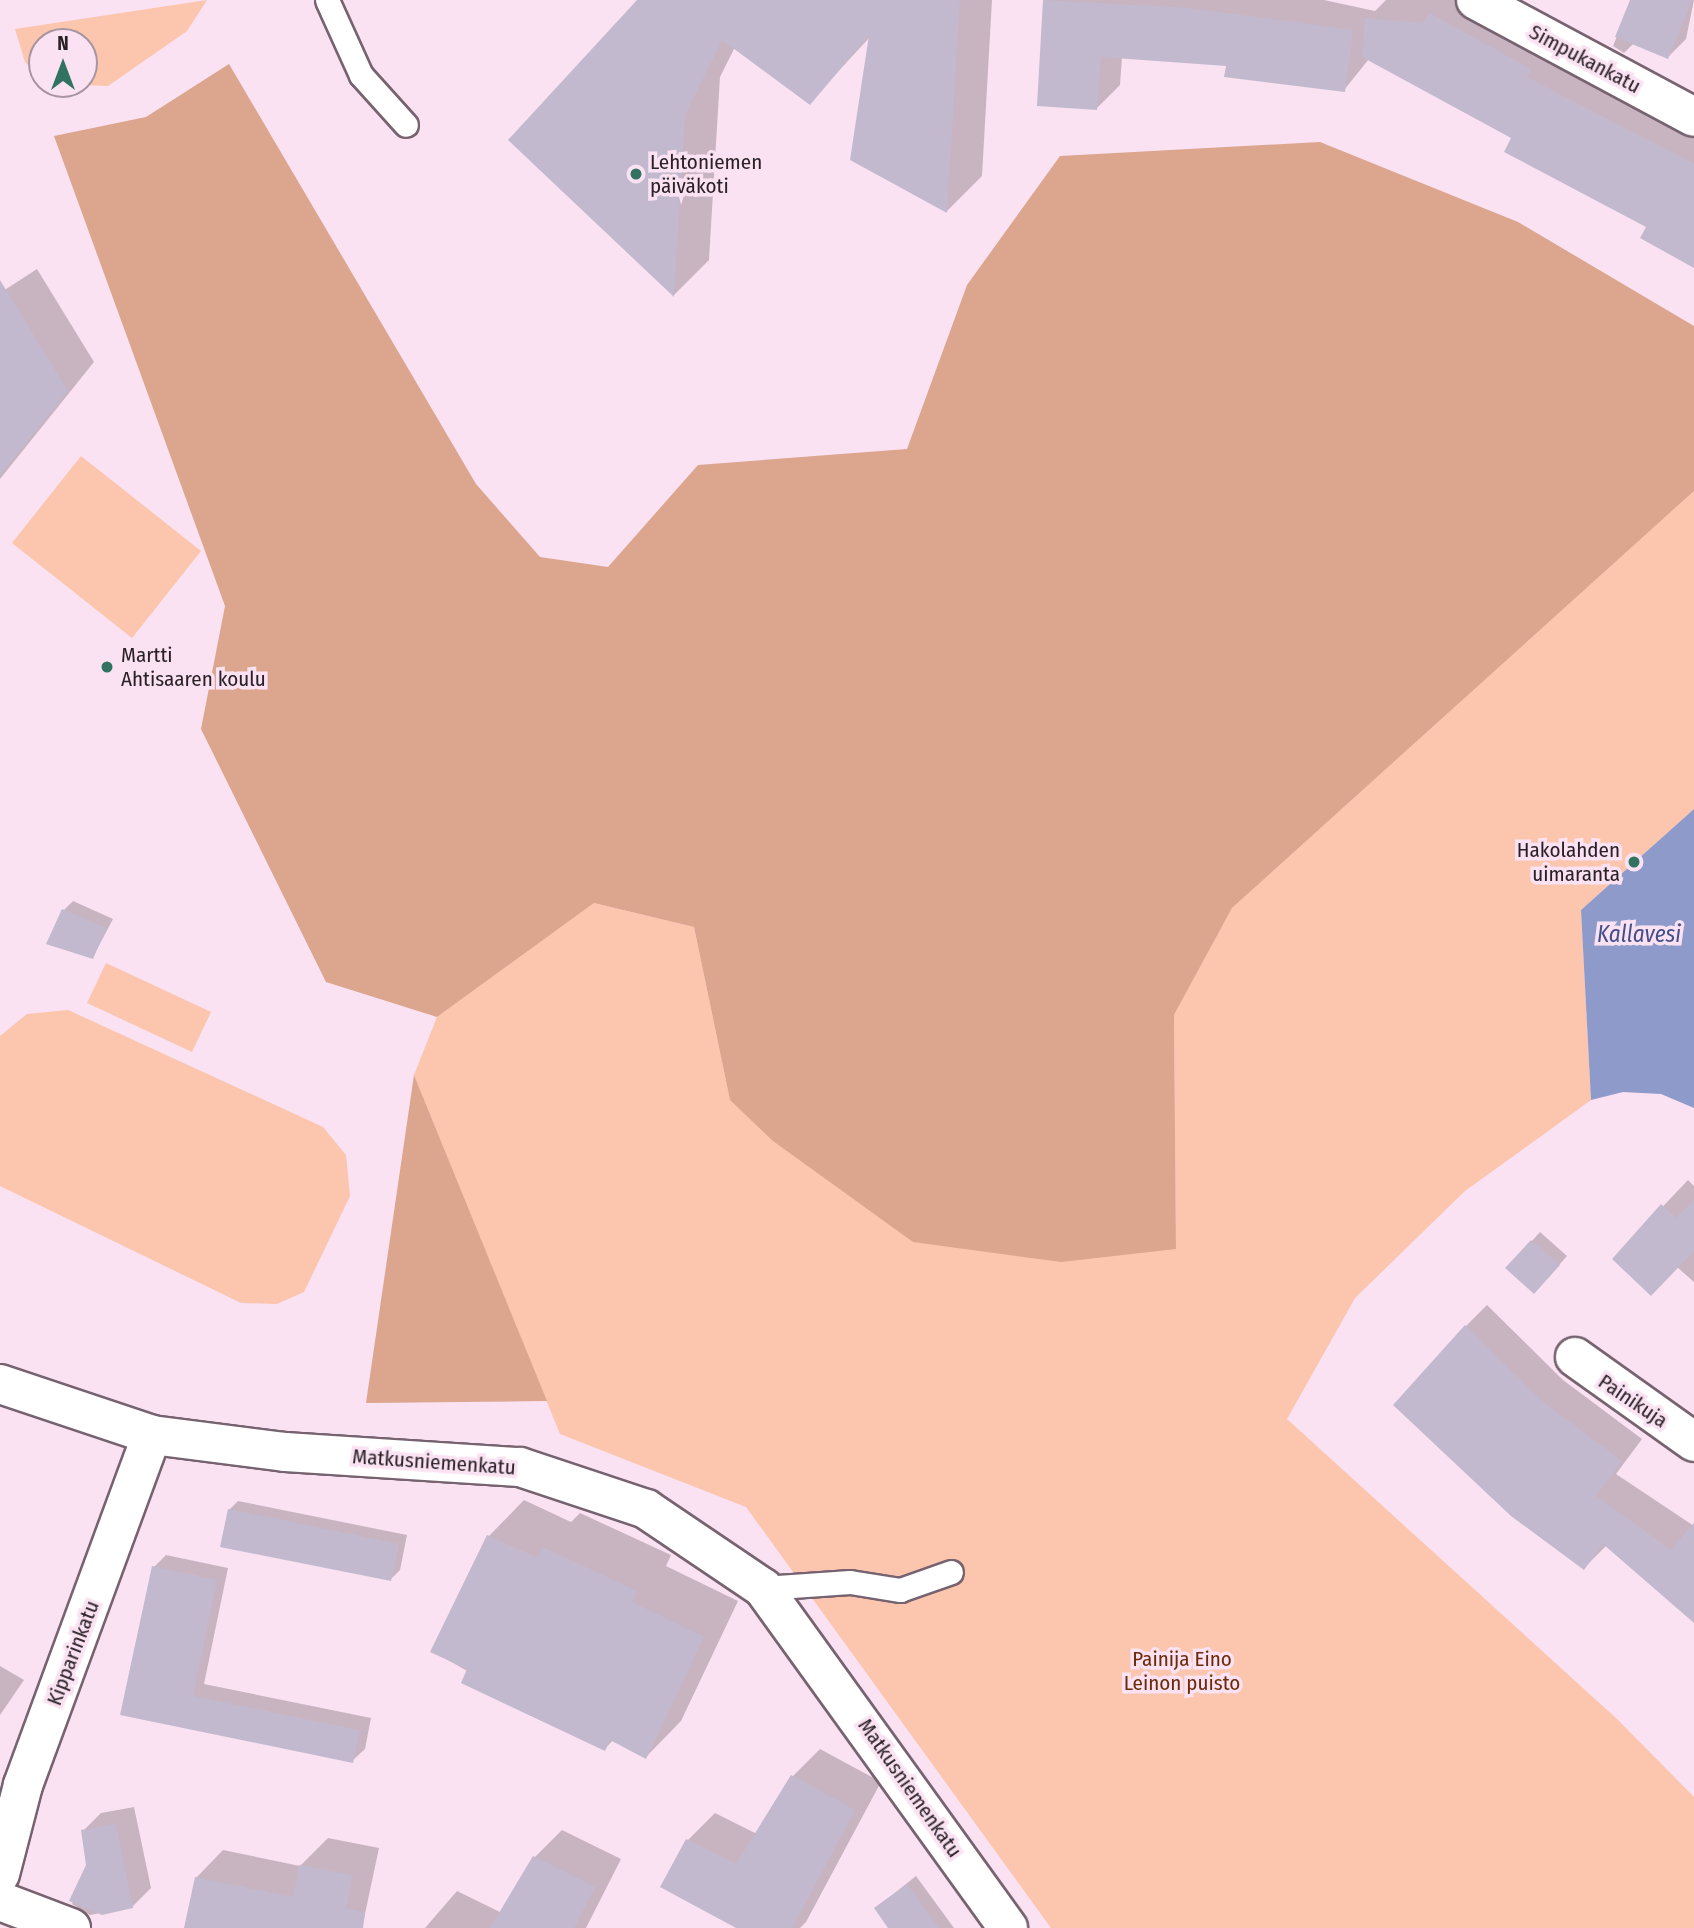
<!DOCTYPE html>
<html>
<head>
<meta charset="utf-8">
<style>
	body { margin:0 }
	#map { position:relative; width:1694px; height:1928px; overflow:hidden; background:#fae2f2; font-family:"Fira Sans Condensed",sans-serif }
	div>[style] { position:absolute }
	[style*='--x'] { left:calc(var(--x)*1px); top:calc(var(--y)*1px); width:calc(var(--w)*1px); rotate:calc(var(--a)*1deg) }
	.green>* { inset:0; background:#fbc5ae }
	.forest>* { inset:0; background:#dba58e }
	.water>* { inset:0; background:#8d9aca }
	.shadow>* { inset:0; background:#0003 }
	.building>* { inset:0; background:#c2b9ce }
	.roads { filter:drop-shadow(2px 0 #776370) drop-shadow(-2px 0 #776370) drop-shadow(0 2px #776370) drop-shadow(0 -2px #776370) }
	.service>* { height:23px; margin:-11.5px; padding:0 11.5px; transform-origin:11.5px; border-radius:11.5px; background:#fff }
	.minor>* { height:38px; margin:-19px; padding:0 19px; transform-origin:19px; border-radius:19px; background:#fff }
	.dots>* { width:19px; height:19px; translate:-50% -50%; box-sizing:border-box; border:4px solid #fae2f2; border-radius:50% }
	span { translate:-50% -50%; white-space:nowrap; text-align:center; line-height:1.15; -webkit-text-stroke:7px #fae2f2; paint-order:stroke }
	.street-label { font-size:21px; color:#2a2127 }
	.poi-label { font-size:21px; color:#2a2127 }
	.left { translate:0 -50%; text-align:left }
	.right { translate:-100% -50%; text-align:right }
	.park-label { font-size:21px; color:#6c2b08 }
	.water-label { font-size:23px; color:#424f8d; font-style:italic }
	.north { position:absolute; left:28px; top:28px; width:70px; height:70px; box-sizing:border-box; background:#fae2f2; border:2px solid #a795a1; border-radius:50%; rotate:0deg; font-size:19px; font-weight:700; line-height:28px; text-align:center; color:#2a2127 }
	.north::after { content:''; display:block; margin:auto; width:24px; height:32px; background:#317261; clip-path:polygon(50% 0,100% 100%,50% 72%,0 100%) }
</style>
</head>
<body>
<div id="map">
	<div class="green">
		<div style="clip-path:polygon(207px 0,187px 31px,108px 86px,57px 84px,84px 84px,84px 42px,42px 42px,42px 78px,25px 62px,15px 29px)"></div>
		<div style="clip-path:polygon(81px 456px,201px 551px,132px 638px,12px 543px)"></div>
		<div style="clip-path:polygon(1694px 491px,1694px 809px,1581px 910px,1591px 1100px,1465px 1191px,1355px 1298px,1287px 1419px,1617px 1719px,1694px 1797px,1694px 1928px,1051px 1928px,746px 1507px,560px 1434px,414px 1075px,437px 1017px,594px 903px,694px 927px,730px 1100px,913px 1242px,1176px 1249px,1174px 1015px,1232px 908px)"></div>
		<div style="clip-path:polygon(106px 963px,211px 1012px,192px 1052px,87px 1003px)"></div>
		<div style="clip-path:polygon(68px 1010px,323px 1127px,346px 1155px,350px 1196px,304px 1292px,277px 1304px,241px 1303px,0 1186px,0 1036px,27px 1014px)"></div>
	</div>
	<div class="forest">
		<div style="clip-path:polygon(229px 64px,476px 484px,540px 557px,608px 567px,698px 465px,907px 449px,967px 285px,1060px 156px,1320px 142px,1518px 222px,1694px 326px,1694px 491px,1232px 908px,1174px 1015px,1176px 1249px,1061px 1262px,913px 1242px,773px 1141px,730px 1100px,694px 927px,594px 903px,437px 1017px,326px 982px,201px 729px,225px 606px,54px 136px,146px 117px)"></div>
		<div style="clip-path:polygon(414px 1075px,547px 1401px,366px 1403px)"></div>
	</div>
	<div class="water">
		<div style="clip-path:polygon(1694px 809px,1694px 1108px,1661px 1094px,1623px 1092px,1591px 1100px,1581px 910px)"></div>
	</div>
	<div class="shadow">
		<div style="clip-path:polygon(639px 0,992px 0,982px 176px,947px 211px,870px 37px,810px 102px,735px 47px,720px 77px,709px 260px,674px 295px)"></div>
		<div style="clip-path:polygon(1045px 0,1324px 0,1375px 11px,1386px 0,1480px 0,1694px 123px,1694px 266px,1649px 226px,1514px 138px,1369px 59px,1344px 90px,1228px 64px,1122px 57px,1120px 85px,1097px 108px,1039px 104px)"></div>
		<div style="clip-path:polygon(1632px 0,1694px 0,1686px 39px,1668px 57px,1634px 43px,1624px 53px,1613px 46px)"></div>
		<div style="clip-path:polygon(37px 269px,94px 362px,0 479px,0 293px)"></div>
		<div style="clip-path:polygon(73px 901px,113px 919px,93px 957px,64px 910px)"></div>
		<div style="clip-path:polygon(1688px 1180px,1694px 1186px,1694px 1282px,1677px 1267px,1614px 1258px)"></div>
		<div style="clip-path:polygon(1540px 1232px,1567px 1256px,1543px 1283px,1532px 1241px)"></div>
		<div style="clip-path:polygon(1487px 1305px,1563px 1380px,1642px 1439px,1616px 1474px,1694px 1526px,1694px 1620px,1607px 1545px,1584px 1568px,1466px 1326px)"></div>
		<div style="clip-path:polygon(524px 1500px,571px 1522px,580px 1513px,671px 1555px,666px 1566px,738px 1601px,681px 1721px,646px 1757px,614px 1739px,605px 1749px,432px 1651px,489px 1536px)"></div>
		<div style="clip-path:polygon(238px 1501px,407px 1535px,400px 1570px,391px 1579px,229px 1510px)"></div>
		<div style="clip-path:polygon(166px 1555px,228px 1568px,204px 1684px,371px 1718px,365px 1749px,352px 1761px,122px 1714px,154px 1567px)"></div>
		<div style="clip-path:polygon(0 1666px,24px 1680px,0 1715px)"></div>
		<div style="clip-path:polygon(820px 1749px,881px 1782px,806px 1922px,800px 1928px,740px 1928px,688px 1840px,715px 1813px,757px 1834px,793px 1776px)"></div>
		<div style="clip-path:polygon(134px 1807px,151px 1888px,132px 1907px,90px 1915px,72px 1904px,88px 1866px,83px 1831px,101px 1813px)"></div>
		<div style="clip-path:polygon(562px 1830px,621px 1859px,586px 1928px,425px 1928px,457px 1891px,502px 1913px,535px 1857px)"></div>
		<div style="clip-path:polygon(328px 1838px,379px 1848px,362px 1928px,186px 1928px,196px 1878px,223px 1850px,300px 1866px)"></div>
		<div style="clip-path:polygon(916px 1876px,954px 1928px,891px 1928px,876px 1908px)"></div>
	</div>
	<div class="building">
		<div style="clip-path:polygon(637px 0,960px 0,947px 213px,850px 160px,869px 35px,810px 105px,722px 40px,685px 115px,674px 297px,508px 140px)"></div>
		<div style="clip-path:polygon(1043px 0,1190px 8px,1353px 30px,1345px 92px,1224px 77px,1226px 66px,1101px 57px,1097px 110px,1037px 106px)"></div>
		<div style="clip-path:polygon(1630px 0,1692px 0,1668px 59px,1615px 37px)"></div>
		<div style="clip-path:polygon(1429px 13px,1531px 69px,1527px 77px,1694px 164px,1694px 268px,1640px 238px,1646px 227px,1504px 152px,1511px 138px,1362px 57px,1365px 18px,1423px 23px)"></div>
		<div style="clip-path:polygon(0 280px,68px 391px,0 475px)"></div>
		<div style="clip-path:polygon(62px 909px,106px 928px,93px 959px,46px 944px)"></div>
		<div style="clip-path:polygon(1694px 1200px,1694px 1251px,1651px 1296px,1612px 1259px,1661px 1204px,1676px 1218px)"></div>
		<div style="clip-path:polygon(1531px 1240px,1560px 1265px,1534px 1294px,1505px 1268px)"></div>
		<div style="clip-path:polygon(1465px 1325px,1542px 1401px,1622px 1461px,1596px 1496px,1671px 1550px,1694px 1523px,1694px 1623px,1603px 1544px,1584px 1570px,1511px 1516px,1393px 1405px)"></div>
		<div style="clip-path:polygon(228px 1509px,399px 1544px,391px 1581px,220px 1547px)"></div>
		<div style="clip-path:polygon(487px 1535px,538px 1558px,543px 1547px,637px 1591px,632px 1602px,704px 1637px,646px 1759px,610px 1740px,605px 1751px,461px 1683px,467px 1669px,430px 1652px)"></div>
		<div style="clip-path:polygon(152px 1566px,217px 1580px,193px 1696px,360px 1730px,353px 1763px,120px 1715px)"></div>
		<div style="clip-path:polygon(791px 1775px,855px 1810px,792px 1928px,736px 1928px,660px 1887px,686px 1839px,736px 1864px)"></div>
		<div style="clip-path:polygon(116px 1824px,133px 1908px,102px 1915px,69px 1901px,86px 1865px,81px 1830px)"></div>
		<div style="clip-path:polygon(533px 1856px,595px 1887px,574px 1928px,490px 1928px)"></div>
		<div style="clip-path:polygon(299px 1865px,353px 1875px,346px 1908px,365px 1913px,363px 1928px,184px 1928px,195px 1877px,293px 1897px)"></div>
		<div style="clip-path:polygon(907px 1884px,939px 1928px,888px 1928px,874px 1908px)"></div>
	</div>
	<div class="roads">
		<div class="service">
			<div style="--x:327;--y:0;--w:82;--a:65.6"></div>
			<div style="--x:361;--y:75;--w:67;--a:48"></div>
			<div style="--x:763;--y:1588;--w:87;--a:-3.9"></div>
			<div style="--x:850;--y:1582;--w:51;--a:9.1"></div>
			<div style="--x:900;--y:1590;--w:54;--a:-19.4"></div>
		</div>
		<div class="minor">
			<div style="--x:1476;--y:0;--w:247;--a:28.2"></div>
			<div style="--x:1575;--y:1357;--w:146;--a:35.5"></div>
			<div style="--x:0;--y:1384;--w:160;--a:18.5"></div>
			<div style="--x:152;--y:1435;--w:134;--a:7.3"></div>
			<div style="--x:285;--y:1452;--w:235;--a:3.7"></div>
			<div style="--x:520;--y:1467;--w:133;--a:18.4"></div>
			<div style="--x:646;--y:1509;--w:141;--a:34"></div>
			<div style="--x:763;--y:1588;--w:419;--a:54.2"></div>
			<div style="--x:0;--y:1874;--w:92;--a:-75.5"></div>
			<div style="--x:23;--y:1785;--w:373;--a:-69.8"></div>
			<div style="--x:0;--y:1901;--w:76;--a:20.8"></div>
		</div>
	</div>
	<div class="dots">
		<div style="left:636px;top:174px;background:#317261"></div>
		<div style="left:107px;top:667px;background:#317261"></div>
		<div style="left:1634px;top:862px;background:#317261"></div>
	</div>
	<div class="street-label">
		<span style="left:1585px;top:59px;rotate:28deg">Simpukankatu</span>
		<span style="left:1633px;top:1401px;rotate:34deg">Painikuja</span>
		<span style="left:434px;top:1462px;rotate:4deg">Matkusniemenkatu</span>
		<span style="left:73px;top:1653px;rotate:-69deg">Kipparinkatu</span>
		<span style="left:910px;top:1788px;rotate:55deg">Matkusniemenkatu</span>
	</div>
	<div class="poi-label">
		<span class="left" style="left:650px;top:174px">Lehtoniemen<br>päiväkoti</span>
		<span class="left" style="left:121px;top:667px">Martti<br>Ahtisaaren koulu</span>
		<span class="right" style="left:1620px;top:862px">Hakolahden<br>uimaranta</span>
	</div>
	<div class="park-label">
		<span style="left:1182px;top:1671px">Painija Eino<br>Leinon puisto</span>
	</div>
	<div class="water-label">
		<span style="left:1639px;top:934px">Kallavesi</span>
	</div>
	<div class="north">N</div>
</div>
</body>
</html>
